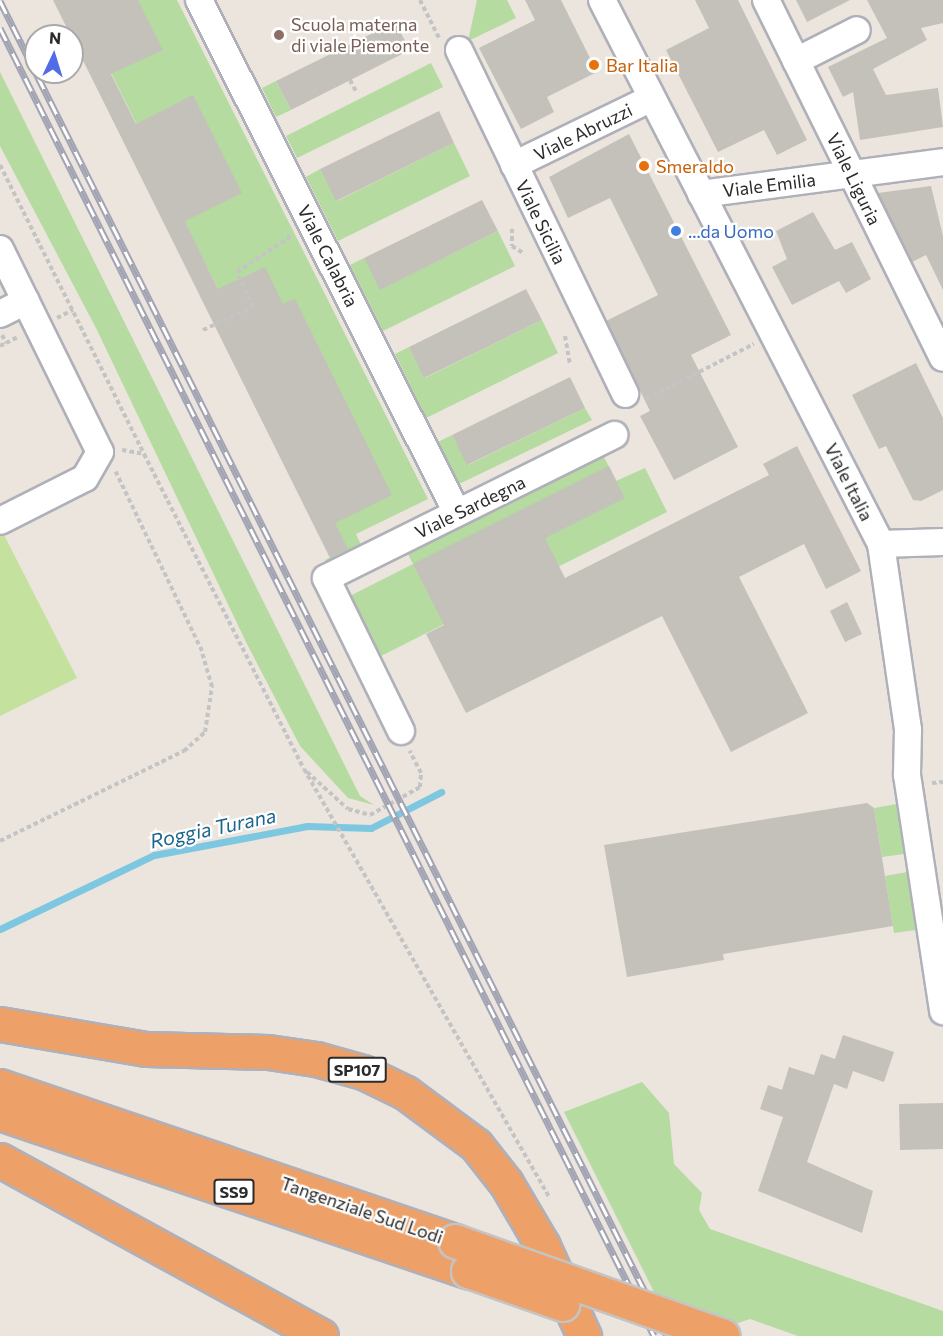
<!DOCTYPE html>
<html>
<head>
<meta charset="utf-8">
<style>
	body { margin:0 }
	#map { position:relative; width:943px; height:1336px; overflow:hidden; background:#ebe5de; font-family:Commissioner,sans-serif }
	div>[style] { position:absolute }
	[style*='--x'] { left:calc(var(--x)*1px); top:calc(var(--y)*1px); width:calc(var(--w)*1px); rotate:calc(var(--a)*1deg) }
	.green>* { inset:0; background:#b5dba1 }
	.pitch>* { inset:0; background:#c5e19e }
	.stream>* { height:7px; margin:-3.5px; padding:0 3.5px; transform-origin:3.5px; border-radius:3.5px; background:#7dc7e1 }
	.building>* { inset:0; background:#c4c0ba }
	.path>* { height:4px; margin-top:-2px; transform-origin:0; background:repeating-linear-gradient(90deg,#c4c4c4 0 4.5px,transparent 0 7.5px) }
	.roads { filter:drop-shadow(2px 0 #afb0b9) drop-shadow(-2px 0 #afb0b9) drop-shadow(0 2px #afb0b9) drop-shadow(0 -2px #afb0b9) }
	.minor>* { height:26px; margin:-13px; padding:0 13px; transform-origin:13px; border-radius:13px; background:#fff }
	.highway>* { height:33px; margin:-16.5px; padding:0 16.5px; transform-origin:16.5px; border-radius:16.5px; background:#eda168 }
	.rail>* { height:7px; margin-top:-3.5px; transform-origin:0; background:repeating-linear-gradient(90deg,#fff 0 14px,#a2a4b3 0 28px); box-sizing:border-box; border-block:2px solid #a2a4b3 }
	.bridges { filter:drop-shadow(2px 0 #c4c4c4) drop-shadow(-2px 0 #c4c4c4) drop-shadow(0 2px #c4c4c4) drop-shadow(0 -2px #c4c4c4) }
	.highway-bridge>* { height:33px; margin:-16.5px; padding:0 16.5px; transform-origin:16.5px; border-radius:16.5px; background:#eda168 }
	.dots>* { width:16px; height:16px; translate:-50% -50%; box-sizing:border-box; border:3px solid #fff; border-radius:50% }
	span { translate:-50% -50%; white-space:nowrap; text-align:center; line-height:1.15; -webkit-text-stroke:4.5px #fff; paint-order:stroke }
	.shield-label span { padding:2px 4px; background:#fff; border:2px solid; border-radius:4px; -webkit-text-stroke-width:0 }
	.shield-label { font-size:16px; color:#2b2b2b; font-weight:700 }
	.education-label { font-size:18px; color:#785e54 }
	.left { translate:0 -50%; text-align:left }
	.food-label { font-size:18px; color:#c56008 }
	.street-label { font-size:18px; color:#2b2b2b }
	.shop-label { font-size:18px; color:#366cbe }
	.water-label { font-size:20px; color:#1c668d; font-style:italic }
	.north { position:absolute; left:24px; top:24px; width:60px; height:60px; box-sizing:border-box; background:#fff; border:2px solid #aaa; border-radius:50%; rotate:4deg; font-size:16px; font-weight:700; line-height:24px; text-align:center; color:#2b2b2b }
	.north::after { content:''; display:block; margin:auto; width:21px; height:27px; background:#506ce6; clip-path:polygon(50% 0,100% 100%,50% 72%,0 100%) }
</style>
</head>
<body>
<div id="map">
	<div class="green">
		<div style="clip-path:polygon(75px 0,177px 0,428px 499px,356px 534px,362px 547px,327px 565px,325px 560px,347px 549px)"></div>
		<div style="clip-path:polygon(477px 0,507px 0,516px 18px,468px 41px)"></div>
		<div style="clip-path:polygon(431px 63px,443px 87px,297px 158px,286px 136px)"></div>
		<div style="clip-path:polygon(0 72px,360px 796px,374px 805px,348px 798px,300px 746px,246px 642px,96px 328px,0 146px)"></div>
		<div style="clip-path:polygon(276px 81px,291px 110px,276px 117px,262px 88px)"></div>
		<div style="clip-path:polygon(454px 143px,470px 176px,338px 241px,306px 177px,320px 169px,337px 201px)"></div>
		<div style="clip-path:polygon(498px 231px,515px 266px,383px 331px,350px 265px,364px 258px,381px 289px)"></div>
		<div style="clip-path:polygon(542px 320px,558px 353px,426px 418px,395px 354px,409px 347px,425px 378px)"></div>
		<div style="clip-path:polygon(585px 408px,592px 420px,459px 484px,438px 442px,452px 435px,468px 465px)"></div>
		<div style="clip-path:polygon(603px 455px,616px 481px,645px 468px,667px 512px,375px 659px,346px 598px,413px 564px,407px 552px)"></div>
		<div style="clip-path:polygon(897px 804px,904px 854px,882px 857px,874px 808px)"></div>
		<div style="clip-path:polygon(907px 872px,916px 930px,894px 933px,885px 876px)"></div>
		<div style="clip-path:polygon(642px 1082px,669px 1113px,674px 1164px,702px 1193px,699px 1210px,710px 1229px,943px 1311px,943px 1336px,798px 1336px,750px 1319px,738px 1323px,656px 1296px,564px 1112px)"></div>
	</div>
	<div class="pitch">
		<div style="clip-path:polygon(0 527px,77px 678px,0 716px)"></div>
	</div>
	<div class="stream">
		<div style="--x:0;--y:929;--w:171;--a:-25.7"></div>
		<div style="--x:154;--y:855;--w:156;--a:-10.7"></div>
		<div style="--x:307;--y:826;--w:64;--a:1.8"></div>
		<div style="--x:371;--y:828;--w:79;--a:-27.2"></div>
	</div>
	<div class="building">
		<div style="clip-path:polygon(53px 0,138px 0,163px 50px,111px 74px,136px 124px,193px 95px,242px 193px,185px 221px,218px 289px,265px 267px,283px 304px,295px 299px,392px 495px,335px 523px,348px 549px,330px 558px)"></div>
		<div style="clip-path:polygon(525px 0,561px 0,597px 72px,547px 97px,554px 112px,521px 129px,479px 48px,535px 20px)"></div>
		<div style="clip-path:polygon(695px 0,738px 0,807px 140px,777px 155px,764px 130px,718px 152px,666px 50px,709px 28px)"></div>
		<div style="clip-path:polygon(796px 0,850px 0,807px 22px)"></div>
		<div style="clip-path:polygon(867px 0,943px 0,943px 23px,921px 28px,927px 40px,873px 69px,886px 95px,938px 88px,943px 127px,860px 140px,853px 92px,843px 97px,828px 67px,887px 38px)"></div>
		<div style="clip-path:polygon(395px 22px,410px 50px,291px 110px,276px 81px)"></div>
		<div style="clip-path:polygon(439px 111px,454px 143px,336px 201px,320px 169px)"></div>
		<div style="clip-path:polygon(629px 134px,731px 335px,691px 355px,738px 447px,674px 480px,640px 416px,650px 411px,606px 321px,658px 295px,610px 198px,568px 218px,549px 177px)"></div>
		<div style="clip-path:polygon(931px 186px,943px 236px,943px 290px,926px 255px,912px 262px,878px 193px)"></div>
		<div style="clip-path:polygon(482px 200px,498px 231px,380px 290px,364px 258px)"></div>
		<div style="clip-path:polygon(813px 212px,835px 250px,852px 242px,871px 279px,846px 293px,839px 281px,792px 305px,772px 267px,787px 259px,776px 231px)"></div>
		<div style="clip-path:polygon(526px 289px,542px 320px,424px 378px,409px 347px)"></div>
		<div style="clip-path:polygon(916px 363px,943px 418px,943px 490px,921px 501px,913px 500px,886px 446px,879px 449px,852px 395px)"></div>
		<div style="clip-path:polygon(570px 377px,585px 408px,467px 465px,452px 435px)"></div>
		<div style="clip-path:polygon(797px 446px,861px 571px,826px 589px,804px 544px,739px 577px,808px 713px,731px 752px,662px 616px,466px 713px,426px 634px,444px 625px,413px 564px,609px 466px,625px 498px,545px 538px,565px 578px,769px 475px,763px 464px)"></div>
		<div style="clip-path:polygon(847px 602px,862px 634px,845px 642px,830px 611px)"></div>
		<div style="clip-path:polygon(867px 803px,874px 808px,893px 926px,723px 954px,724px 960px,627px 977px,604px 845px)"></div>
		<div style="clip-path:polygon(843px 1035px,894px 1052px,884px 1082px,853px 1071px,847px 1089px,834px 1084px,807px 1162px,873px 1191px,862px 1233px,758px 1191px,783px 1117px,760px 1109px,768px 1085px,782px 1090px,789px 1067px,814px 1075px,821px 1054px,835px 1059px)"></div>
		<div style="clip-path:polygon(943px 1103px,943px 1149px,900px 1150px,899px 1104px)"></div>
	</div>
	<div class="path">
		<div style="--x:420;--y:0;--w:45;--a:63.4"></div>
		<div style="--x:331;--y:42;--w:10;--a:61"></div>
		<div style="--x:350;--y:80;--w:15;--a:62"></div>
		<div style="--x:0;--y:165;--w:323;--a:63.5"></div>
		<div style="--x:512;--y:229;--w:17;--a:90"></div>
		<div style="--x:512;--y:246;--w:15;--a:32"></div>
		<div style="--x:57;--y:318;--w:18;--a:-27"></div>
		<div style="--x:203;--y:330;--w:55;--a:-24.7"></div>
		<div style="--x:253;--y:307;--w:38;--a:-115"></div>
		<div style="--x:237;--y:272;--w:67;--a:-33.5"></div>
		<div style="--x:2;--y:335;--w:9;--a:63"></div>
		<div style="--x:6;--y:343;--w:13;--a:-27"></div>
		<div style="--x:565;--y:336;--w:29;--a:80"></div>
		<div style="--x:0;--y:346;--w:7;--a:-27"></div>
		<div style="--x:646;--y:399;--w:121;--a:-27"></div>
		<div style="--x:122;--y:450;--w:22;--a:10"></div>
		<div style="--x:144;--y:454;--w:353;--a:63.1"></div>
		<div style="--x:304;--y:769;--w:495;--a:60.2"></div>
		<div style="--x:307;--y:772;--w:55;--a:42.1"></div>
		<div style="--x:348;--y:809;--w:23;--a:15"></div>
		<div style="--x:370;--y:815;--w:57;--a:-29.2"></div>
		<div style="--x:420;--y:787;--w:14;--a:-86"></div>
		<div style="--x:421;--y:773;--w:25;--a:-117"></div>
		<div style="--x:932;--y:783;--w:11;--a:-5"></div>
		<div style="--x:0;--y:841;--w:205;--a:-26.1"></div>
		<div style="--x:184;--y:751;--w:28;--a:-42"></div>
		<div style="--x:205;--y:732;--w:46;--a:-81.2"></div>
		<div style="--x:212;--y:687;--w:37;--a:-106"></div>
		<div style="--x:202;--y:651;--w:199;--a:-115.7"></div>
	</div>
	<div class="roads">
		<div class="minor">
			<div style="--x:199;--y:0;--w:574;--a:63.3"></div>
			<div style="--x:602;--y:0;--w:611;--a:62.85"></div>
			<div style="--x:881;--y:544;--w:188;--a:81.7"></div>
			<div style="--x:908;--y:730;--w:45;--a:91.3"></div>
			<div style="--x:907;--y:775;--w:239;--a:81.3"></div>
			<div style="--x:766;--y:0;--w:399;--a:63.7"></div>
			<div style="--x:459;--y:50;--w:382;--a:64.2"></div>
			<div style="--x:796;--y:61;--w:68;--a:-26.9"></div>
			<div style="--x:514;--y:165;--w:153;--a:-25.9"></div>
			<div style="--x:701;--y:194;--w:244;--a:-7.5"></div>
			<div style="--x:0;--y:249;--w:226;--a:63.8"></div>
			<div style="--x:100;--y:452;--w:30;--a:120"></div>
			<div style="--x:85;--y:478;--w:95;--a:153.2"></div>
			<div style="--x:0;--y:314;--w:29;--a:-27"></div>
			<div style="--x:881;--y:544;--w:62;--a:-1.8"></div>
			<div style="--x:401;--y:731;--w:170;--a:-116.1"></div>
			<div style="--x:326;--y:578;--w:322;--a:-26.4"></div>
		</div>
		<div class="highway">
			<div style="--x:0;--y:1024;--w:148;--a:9.7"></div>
			<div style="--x:146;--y:1049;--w:122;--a:1.4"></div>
			<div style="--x:268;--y:1052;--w:49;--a:8.3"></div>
			<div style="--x:316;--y:1059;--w:49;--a:15.5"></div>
			<div style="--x:363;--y:1072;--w:48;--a:26"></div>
			<div style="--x:406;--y:1093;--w:87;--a:36.6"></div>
			<div style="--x:476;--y:1145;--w:48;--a:51.7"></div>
			<div style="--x:506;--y:1183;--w:73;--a:59.6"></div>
			<div style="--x:543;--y:1246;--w:99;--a:65.5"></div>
			<div style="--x:0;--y:1086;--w:481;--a:18.8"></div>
			<div style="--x:0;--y:1113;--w:494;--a:18.7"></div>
			<div style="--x:0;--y:1160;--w:366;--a:28.7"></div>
		</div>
	</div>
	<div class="rail">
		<div style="--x:0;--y:1;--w:1492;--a:63.45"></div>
		<div style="--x:0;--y:28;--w:1462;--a:63.43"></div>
	</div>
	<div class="bridges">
		<div class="highway-bridge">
			<div style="--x:455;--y:1241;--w:284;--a:19.5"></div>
			<div style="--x:468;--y:1271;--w:100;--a:19.3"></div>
		</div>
	</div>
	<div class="dots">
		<div style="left:279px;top:35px;background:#8d6e63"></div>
		<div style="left:594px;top:65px;background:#e8710a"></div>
		<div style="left:644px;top:166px;background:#e8710a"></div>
		<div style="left:676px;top:231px;background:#3f7fe0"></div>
	</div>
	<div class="shield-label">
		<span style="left:357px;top:1070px">SP107</span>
		<span style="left:234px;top:1192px">SS9</span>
	</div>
	<div class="education-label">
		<span class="left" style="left:291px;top:35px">Scuola materna<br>di viale Piemonte</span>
	</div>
	<div class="food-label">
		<span class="left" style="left:606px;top:65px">Bar Italia</span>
		<span class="left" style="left:656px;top:166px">Smeraldo</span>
	</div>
	<div class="street-label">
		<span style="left:583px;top:132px;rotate:-26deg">Viale Abruzzi</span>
		<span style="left:854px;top:179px;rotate:64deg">Viale Liguria</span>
		<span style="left:769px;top:185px;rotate:-7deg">Viale Emilia</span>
		<span style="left:541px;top:222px;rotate:64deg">Viale Sicilia</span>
		<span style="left:328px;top:256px;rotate:63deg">Viale Calabria</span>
		<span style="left:849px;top:482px;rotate:63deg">Viale Italia</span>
		<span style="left:470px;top:507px;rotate:-26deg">Viale Sardegna</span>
		<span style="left:362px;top:1210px;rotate:19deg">Tangenziale Sud Lodi</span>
	</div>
	<div class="shop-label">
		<span class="left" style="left:688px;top:231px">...da Uomo</span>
	</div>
	<div class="water-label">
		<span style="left:213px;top:828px;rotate:-12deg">Roggia Turana</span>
	</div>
	<div class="north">N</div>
</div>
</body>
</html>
